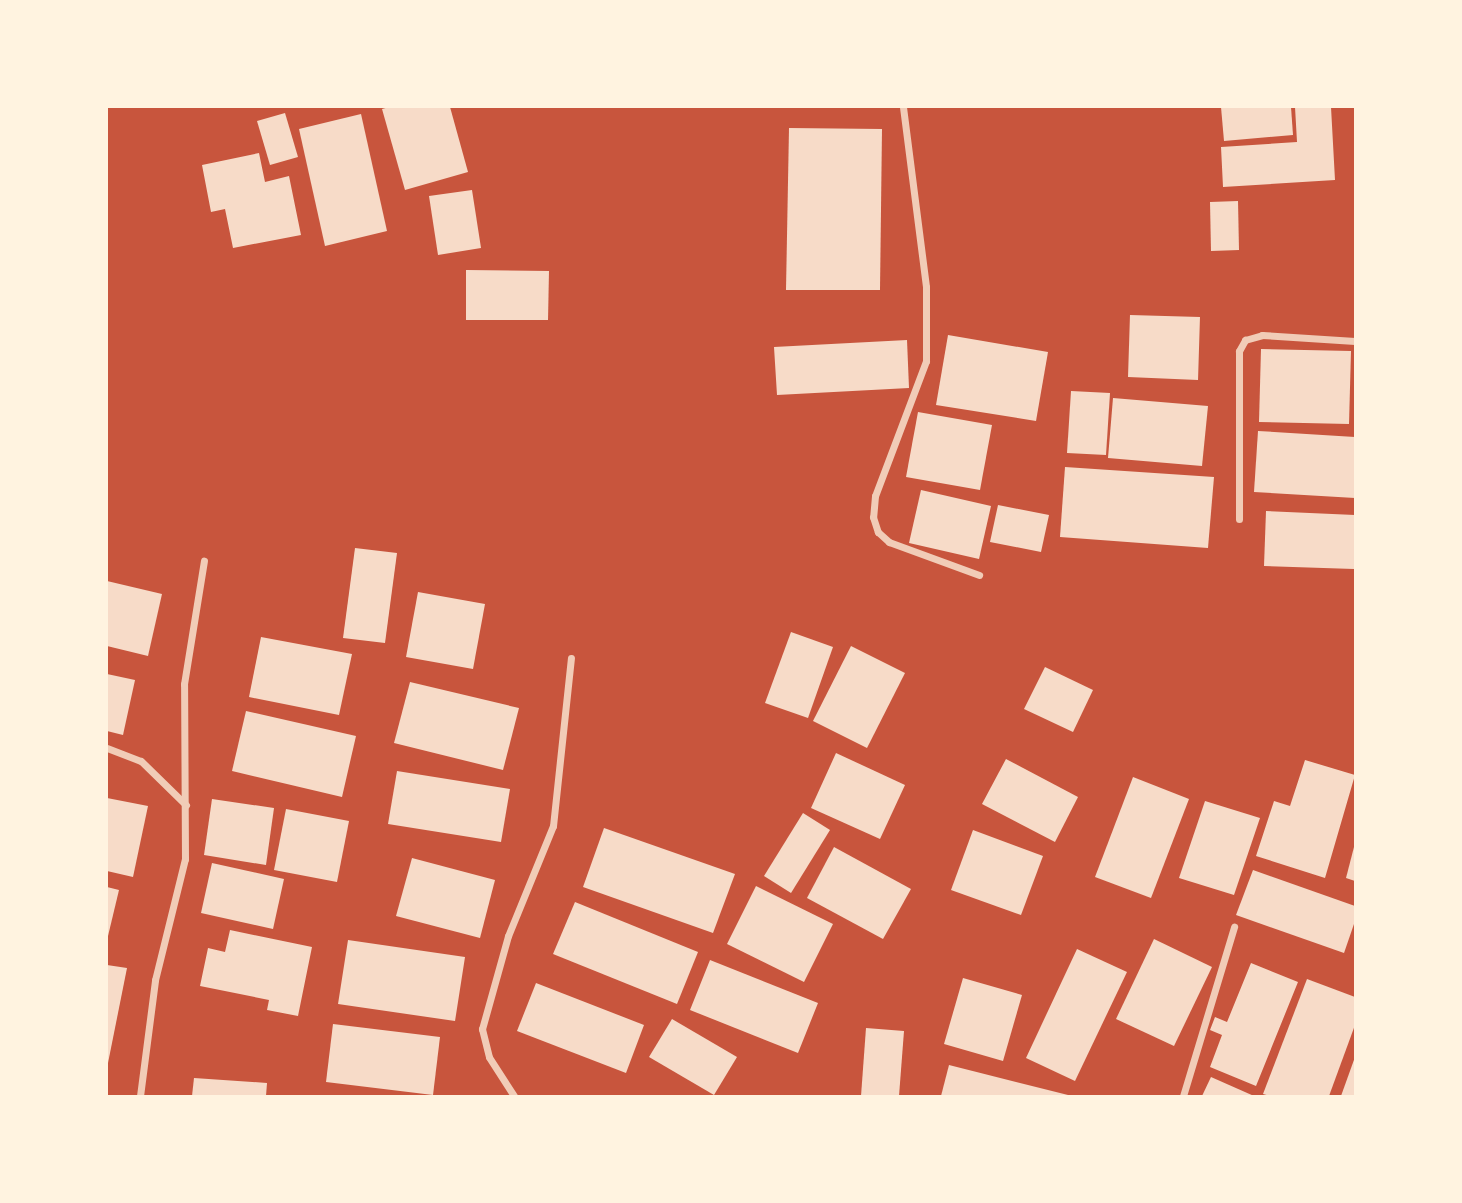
<!DOCTYPE html>
<html>
<head>
<meta charset="utf-8">
<style>
	body { margin:0 }
	#map { position:relative; width:1462px; height:1203px; overflow:hidden; background:#c8553d; font-family:"DejaVu Sans",sans-serif }
	div>[style] { position:absolute }
	[style*='--x'] { left:calc(var(--x)*1px); top:calc(var(--y)*1px); width:calc(var(--w)*1px); rotate:calc(var(--a)*1deg) }
	.building>* { inset:0; background:#f7dbc8 }
	.minor>* { height:7px; margin:-3.5px; padding:0 3.5px; transform-origin:3.5px; border-radius:3.5px; background:#f1ccb7 }
	span { translate:-50% -50%; white-space:nowrap; text-align:center; line-height:1.15; -webkit-text-stroke:5px #fff3e0; paint-order:stroke }
	.frame { position:absolute; inset:0; border:108px solid #fff3e0; pointer-events:none }
</style>
</head>
<body>
<div id="map">
	<div class="building">
		<div style="clip-path:polygon(389px 107px,450px 107px,468px 172px,405px 190px,382px 109px)"></div>
		<div style="clip-path:polygon(1221px 107px,1291px 107px,1293px 135px,1224px 141px)"></div>
		<div style="clip-path:polygon(1295px 107px,1331px 107px,1335px 180px,1223px 187px,1221px 147px,1297px 142px)"></div>
		<div style="clip-path:polygon(285px 113px,298px 157px,270px 165px,257px 121px)"></div>
		<div style="clip-path:polygon(361px 114px,387px 231px,325px 246px,299px 129px)"></div>
		<div style="clip-path:polygon(789px 128px,882px 129px,880px 290px,786px 290px)"></div>
		<div style="clip-path:polygon(259px 153px,265px 182px,289px 176px,301px 235px,233px 248px,225px 209px,211px 212px,202px 165px)"></div>
		<div style="clip-path:polygon(472px 190px,481px 248px,438px 255px,429px 196px)"></div>
		<div style="clip-path:polygon(1238px 201px,1239px 250px,1211px 251px,1210px 202px)"></div>
		<div style="clip-path:polygon(466px 270px,549px 271px,548px 320px,466px 320px)"></div>
		<div style="clip-path:polygon(1130px 315px,1200px 317px,1198px 380px,1128px 377px)"></div>
		<div style="clip-path:polygon(948px 335px,1048px 352px,1036px 421px,936px 405px)"></div>
		<div style="clip-path:polygon(907px 340px,909px 388px,777px 395px,774px 347px)"></div>
		<div style="clip-path:polygon(1261px 349px,1351px 351px,1349px 424px,1259px 422px)"></div>
		<div style="clip-path:polygon(1071px 391px,1110px 393px,1106px 455px,1067px 453px)"></div>
		<div style="clip-path:polygon(1113px 398px,1208px 406px,1202px 466px,1108px 458px)"></div>
		<div style="clip-path:polygon(918px 412px,992px 425px,980px 490px,906px 477px)"></div>
		<div style="clip-path:polygon(1258px 431px,1355px 437px,1355px 498px,1254px 492px)"></div>
		<div style="clip-path:polygon(1065px 467px,1214px 477px,1208px 548px,1060px 537px)"></div>
		<div style="clip-path:polygon(921px 490px,991px 506px,979px 559px,909px 543px)"></div>
		<div style="clip-path:polygon(998px 505px,1049px 515px,1041px 552px,990px 542px)"></div>
		<div style="clip-path:polygon(1266px 511px,1355px 515px,1354px 569px,1264px 566px)"></div>
		<div style="clip-path:polygon(355px 548px,397px 553px,385px 643px,343px 638px)"></div>
		<div style="clip-path:polygon(107px 581px,162px 594px,148px 656px,107px 646px)"></div>
		<div style="clip-path:polygon(418px 592px,485px 604px,473px 669px,406px 657px)"></div>
		<div style="clip-path:polygon(791px 632px,833px 647px,808px 718px,765px 703px)"></div>
		<div style="clip-path:polygon(261px 637px,352px 654px,339px 715px,249px 697px)"></div>
		<div style="clip-path:polygon(851px 646px,905px 673px,867px 748px,813px 721px)"></div>
		<div style="clip-path:polygon(1045px 667px,1093px 690px,1073px 732px,1024px 709px)"></div>
		<div style="clip-path:polygon(107px 674px,135px 680px,123px 735px,107px 731px)"></div>
		<div style="clip-path:polygon(410px 682px,519px 708px,503px 770px,394px 743px)"></div>
		<div style="clip-path:polygon(246px 711px,356px 736px,342px 797px,232px 771px)"></div>
		<div style="clip-path:polygon(836px 753px,905px 785px,880px 839px,811px 808px)"></div>
		<div style="clip-path:polygon(1006px 759px,1078px 797px,1055px 842px,982px 804px)"></div>
		<div style="clip-path:polygon(1305px 760px,1355px 775px,1325px 878px,1256px 856px,1274px 801px,1290px 806px)"></div>
		<div style="clip-path:polygon(397px 771px,510px 789px,501px 842px,388px 824px)"></div>
		<div style="clip-path:polygon(1133px 777px,1189px 799px,1151px 898px,1095px 877px)"></div>
		<div style="clip-path:polygon(107px 798px,148px 806px,133px 877px,107px 871px)"></div>
		<div style="clip-path:polygon(212px 799px,274px 808px,266px 865px,204px 855px)"></div>
		<div style="clip-path:polygon(1205px 801px,1260px 818px,1234px 895px,1179px 878px)"></div>
		<div style="clip-path:polygon(286px 809px,349px 821px,337px 882px,274px 870px)"></div>
		<div style="clip-path:polygon(803px 813px,830px 830px,791px 893px,764px 876px)"></div>
		<div style="clip-path:polygon(604px 828px,735px 874px,713px 933px,583px 887px)"></div>
		<div style="clip-path:polygon(973px 830px,1043px 856px,1021px 915px,951px 890px)"></div>
		<div style="clip-path:polygon(834px 847px,911px 889px,883px 939px,807px 898px)"></div>
		<div style="clip-path:polygon(1354px 847px,1355px 847px,1355px 881px,1346px 878px)"></div>
		<div style="clip-path:polygon(412px 858px,495px 880px,480px 938px,396px 916px)"></div>
		<div style="clip-path:polygon(212px 863px,284px 879px,273px 929px,201px 913px)"></div>
		<div style="clip-path:polygon(1253px 870px,1355px 906px,1355px 921px,1344px 953px,1236px 915px)"></div>
		<div style="clip-path:polygon(756px 886px,833px 924px,804px 982px,727px 944px)"></div>
		<div style="clip-path:polygon(107px 887px,119px 890px,108px 936px,107px 936px)"></div>
		<div style="clip-path:polygon(575px 902px,698px 952px,677px 1004px,553px 954px)"></div>
		<div style="clip-path:polygon(230px 930px,312px 947px,298px 1016px,267px 1010px,269px 1000px,200px 986px,208px 948px,225px 952px)"></div>
		<div style="clip-path:polygon(1154px 939px,1212px 967px,1174px 1046px,1116px 1019px)"></div>
		<div style="clip-path:polygon(348px 940px,465px 957px,455px 1021px,338px 1004px)"></div>
		<div style="clip-path:polygon(1077px 949px,1127px 972px,1075px 1081px,1026px 1058px)"></div>
		<div style="clip-path:polygon(710px 960px,818px 1003px,798px 1053px,690px 1010px)"></div>
		<div style="clip-path:polygon(1251px 963px,1298px 982px,1256px 1086px,1210px 1067px,1222px 1035px,1210px 1030px,1215px 1017px,1227px 1022px)"></div>
		<div style="clip-path:polygon(107px 965px,127px 968px,108px 1063px,107px 1063px)"></div>
		<div style="clip-path:polygon(963px 978px,1022px 995px,1003px 1061px,944px 1044px)"></div>
		<div style="clip-path:polygon(1307px 979px,1355px 997px,1355px 1025px,1329px 1096px,1270px 1096px,1263px 1094px)"></div>
		<div style="clip-path:polygon(536px 983px,644px 1025px,626px 1073px,517px 1031px)"></div>
		<div style="clip-path:polygon(672px 1019px,737px 1057px,714px 1095px,649px 1057px)"></div>
		<div style="clip-path:polygon(333px 1024px,440px 1037px,433px 1095px,326px 1082px)"></div>
		<div style="clip-path:polygon(866px 1028px,904px 1031px,899px 1096px,861px 1096px)"></div>
		<div style="clip-path:polygon(1355px 1057px,1355px 1096px,1341px 1096px)"></div>
		<div style="clip-path:polygon(949px 1065px,1068px 1095px,1068px 1096px,941px 1096px)"></div>
		<div style="clip-path:polygon(1211px 1077px,1254px 1096px,1202px 1096px)"></div>
		<div style="clip-path:polygon(194px 1078px,267px 1083px,266px 1096px,192px 1096px)"></div>
	</div>
	<div class="minor">
		<div style="--x:903;--y:107;--w:181;--a:82.7"></div>
		<div style="--x:926;--y:287;--w:74;--a:90"></div>
		<div style="--x:926;--y:361;--w:144;--a:110.7"></div>
		<div style="--x:875;--y:496;--w:21;--a:95"></div>
		<div style="--x:873;--y:517;--w:16;--a:72"></div>
		<div style="--x:878;--y:532;--w:15;--a:42"></div>
		<div style="--x:889;--y:542;--w:96;--a:20.1"></div>
		<div style="--x:1239;--y:519;--w:168;--a:-90"></div>
		<div style="--x:1239;--y:351;--w:13;--a:-61"></div>
		<div style="--x:1245;--y:340;--w:18;--a:-16"></div>
		<div style="--x:1262;--y:335;--w:93;--a:3.7"></div>
		<div style="--x:107;--y:748;--w:36;--a:21"></div>
		<div style="--x:141;--y:761;--w:63;--a:44.4"></div>
		<div style="--x:140;--y:1096;--w:117;--a:-82.6"></div>
		<div style="--x:155;--y:980;--w:125;--a:-76.1"></div>
		<div style="--x:185;--y:859;--w:175;--a:-90.3"></div>
		<div style="--x:184;--y:684;--w:125;--a:-80.8"></div>
		<div style="--x:514;--y:1096;--w:46;--a:-122.7"></div>
		<div style="--x:489;--y:1057;--w:29;--a:-104"></div>
		<div style="--x:482;--y:1029;--w:97;--a:-74.4"></div>
		<div style="--x:508;--y:936;--w:119;--a:-67.8"></div>
		<div style="--x:553;--y:826;--w:169;--a:-83.9"></div>
		<div style="--x:1183;--y:1096;--w:177;--a:-73.2"></div>
	</div>
	<div class="frame"></div>
</div>
</body>
</html>
